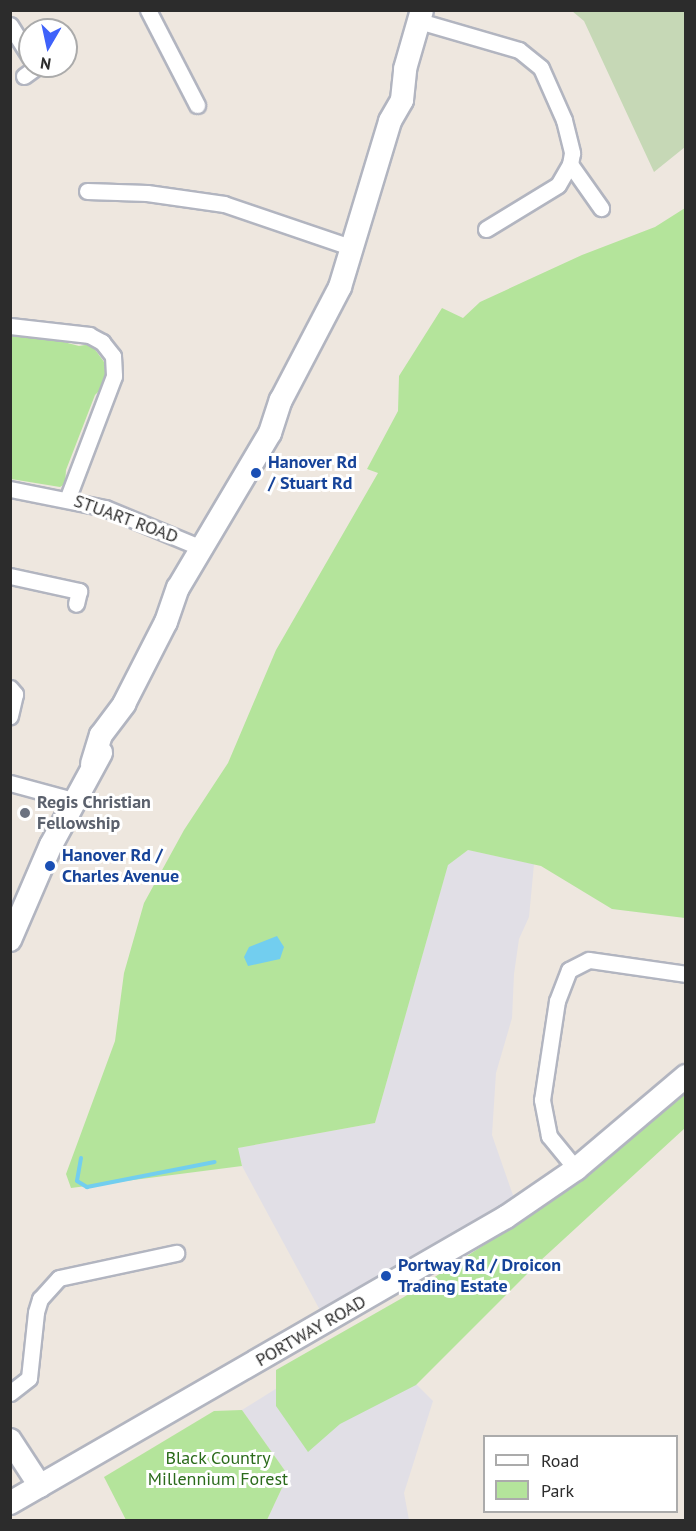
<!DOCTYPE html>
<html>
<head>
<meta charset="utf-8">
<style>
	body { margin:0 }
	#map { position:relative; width:696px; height:1531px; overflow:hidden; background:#eee7df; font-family:"PT Sans",sans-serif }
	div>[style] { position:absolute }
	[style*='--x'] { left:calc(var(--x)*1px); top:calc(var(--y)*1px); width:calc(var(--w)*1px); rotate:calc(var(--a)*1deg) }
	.industrial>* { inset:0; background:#e1dfe6 }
	.green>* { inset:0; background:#b4e49b }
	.cemetery>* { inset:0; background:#c6d8b6 }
	.water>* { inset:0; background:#72ceef }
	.stream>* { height:4px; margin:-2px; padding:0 2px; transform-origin:2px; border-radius:2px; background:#72ceef }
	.roads { filter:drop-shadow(2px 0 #b2b5c0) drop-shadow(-2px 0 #b2b5c0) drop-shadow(0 2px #b2b5c0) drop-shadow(0 -2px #b2b5c0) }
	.street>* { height:15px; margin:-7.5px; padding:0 7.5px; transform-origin:7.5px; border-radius:7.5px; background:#fff }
	.secondary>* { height:22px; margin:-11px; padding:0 11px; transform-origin:11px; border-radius:11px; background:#fff }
	.dots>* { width:16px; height:16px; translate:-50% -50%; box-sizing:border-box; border:3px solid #fff; border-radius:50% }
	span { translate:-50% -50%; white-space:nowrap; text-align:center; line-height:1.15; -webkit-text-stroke:6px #fff; paint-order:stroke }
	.transit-label { font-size:18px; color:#164399; font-weight:700 }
	.left { translate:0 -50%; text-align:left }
	.street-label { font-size:18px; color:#2c2c2c }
	.worship-label { font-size:18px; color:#5b616d; font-weight:700 }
	.park-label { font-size:18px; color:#2b6b1b }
	.frame { position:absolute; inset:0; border:12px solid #2c2c2c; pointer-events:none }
	.legend { position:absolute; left:483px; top:1435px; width:195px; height:78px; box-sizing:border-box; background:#fff; border:2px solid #ababab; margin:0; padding:8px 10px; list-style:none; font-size:18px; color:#2c2c2c }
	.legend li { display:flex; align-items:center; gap:12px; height:30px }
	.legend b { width:30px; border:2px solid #ababab }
	.north { position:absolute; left:18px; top:18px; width:60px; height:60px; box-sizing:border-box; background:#fff; border:2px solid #ababab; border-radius:50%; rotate:189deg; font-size:16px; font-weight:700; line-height:24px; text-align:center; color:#2c2c2c }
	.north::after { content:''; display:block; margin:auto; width:21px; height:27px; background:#3f62fa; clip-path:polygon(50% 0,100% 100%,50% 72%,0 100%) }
</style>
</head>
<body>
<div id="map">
	<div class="industrial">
		<div style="clip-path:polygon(468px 850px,534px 864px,529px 917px,519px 939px,514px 974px,512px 1018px,496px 1073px,492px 1135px,515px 1201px,322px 1314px,242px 1166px,237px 1148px,375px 1123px,448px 864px)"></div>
		<div style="clip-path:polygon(365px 1333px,433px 1401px,404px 1493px,409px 1520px,267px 1520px,288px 1475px,242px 1410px)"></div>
	</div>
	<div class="green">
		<div style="clip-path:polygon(685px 208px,685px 918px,612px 909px,541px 866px,468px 850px,448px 865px,375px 1123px,238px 1148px,242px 1166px,71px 1188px,66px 1174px,115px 1041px,124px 973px,144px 903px,184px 830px,228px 763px,276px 650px,378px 473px,367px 469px,398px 411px,399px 376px,442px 308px,463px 318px,480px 302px,582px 255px,655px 227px)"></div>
		<div style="clip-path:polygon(37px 335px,79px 346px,91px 344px,107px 366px,103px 387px,95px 395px,66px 470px,65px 484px,60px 487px,11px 479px,11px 336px)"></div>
		<div style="clip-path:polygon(685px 1092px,685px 1128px,540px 1261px,416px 1385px,340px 1424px,308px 1452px,276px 1406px,276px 1370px,404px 1297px,579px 1183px)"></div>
		<div style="clip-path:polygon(242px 1410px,288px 1475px,267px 1520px,126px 1520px,104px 1477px,214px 1411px)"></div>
	</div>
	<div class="cemetery">
		<div style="clip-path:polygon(572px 11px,685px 11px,685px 147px,654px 172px,584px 21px)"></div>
	</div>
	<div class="water">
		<div style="clip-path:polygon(277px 936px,284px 947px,280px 959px,248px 966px,244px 957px,249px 947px)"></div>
	</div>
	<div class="stream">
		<div style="--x:81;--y:1158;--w:23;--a:100"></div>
		<div style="--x:77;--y:1181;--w:12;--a:31"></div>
		<div style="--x:87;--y:1187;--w:130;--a:-11.1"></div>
	</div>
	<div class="roads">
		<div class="street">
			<div style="--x:148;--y:10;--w:107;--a:62.7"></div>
			<div style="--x:419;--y:21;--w:104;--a:16.2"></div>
			<div style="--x:519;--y:50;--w:28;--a:39"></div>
			<div style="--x:541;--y:68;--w:57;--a:66.1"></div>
			<div style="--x:564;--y:120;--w:34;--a:76"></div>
			<div style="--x:572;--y:153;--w:11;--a:100"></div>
			<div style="--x:570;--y:164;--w:54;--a:54.8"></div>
			<div style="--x:10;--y:25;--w:38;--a:58"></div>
			<div style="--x:24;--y:76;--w:17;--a:-36"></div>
			<div style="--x:87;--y:191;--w:60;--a:1.9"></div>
			<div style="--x:147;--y:193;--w:78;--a:8.1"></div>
			<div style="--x:224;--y:204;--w:133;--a:18.8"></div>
			<div style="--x:486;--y:229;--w:84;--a:-31.4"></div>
			<div style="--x:558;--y:185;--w:24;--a:-60"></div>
			<div style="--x:10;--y:326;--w:80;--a:6.5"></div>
			<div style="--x:89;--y:335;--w:15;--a:28"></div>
			<div style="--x:102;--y:342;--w:18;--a:52"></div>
			<div style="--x:113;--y:356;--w:20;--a:87"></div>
			<div style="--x:114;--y:376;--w:129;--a:110.8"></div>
			<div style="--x:10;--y:489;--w:97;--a:11.3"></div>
			<div style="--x:105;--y:508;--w:107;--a:22.5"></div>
			<div style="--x:10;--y:576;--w:71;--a:12.3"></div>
			<div style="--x:79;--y:591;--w:13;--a:103"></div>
			<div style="--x:10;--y:688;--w:8;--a:50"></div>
			<div style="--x:15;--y:694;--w:23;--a:103"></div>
			<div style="--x:10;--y:783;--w:65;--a:15.1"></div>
			<div style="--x:576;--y:1169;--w:43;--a:-129.3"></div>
			<div style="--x:549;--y:1136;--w:37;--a:-101"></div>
			<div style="--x:542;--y:1100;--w:100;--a:-81.4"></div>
			<div style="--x:557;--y:1001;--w:33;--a:-69"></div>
			<div style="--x:569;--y:970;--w:22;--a:-27"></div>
			<div style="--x:589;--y:960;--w:98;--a:8.2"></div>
			<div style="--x:10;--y:1393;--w:24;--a:-38"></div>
			<div style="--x:29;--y:1378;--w:66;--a:-83.9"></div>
			<div style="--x:36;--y:1312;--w:14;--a:-73"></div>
			<div style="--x:40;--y:1299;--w:28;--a:-48"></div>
			<div style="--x:59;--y:1278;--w:120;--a:-12.1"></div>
		</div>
		<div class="secondary">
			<div style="--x:92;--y:764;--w:30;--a:-73"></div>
			<div style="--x:101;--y:735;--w:39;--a:-53"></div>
			<div style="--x:124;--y:704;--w:92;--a:-62.9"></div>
			<div style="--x:166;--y:622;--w:36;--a:-71"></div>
			<div style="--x:178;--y:588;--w:180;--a:-59.3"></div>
			<div style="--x:270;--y:433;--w:35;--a:-72"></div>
			<div style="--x:281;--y:400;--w:127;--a:-62.4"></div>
			<div style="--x:340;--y:287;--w:173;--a:-73.2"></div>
			<div style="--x:390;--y:121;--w:24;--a:-60"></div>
			<div style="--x:402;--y:100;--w:31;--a:-84"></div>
			<div style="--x:405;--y:69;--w:61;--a:-73.9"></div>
			<div style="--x:10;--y:940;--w:103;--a:-66.7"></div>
			<div style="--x:51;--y:845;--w:105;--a:-61.5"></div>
			<div style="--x:10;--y:1440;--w:55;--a:56.9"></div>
			<div style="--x:10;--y:1503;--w:573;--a:-29.97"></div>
			<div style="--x:506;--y:1217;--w:85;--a:-34.4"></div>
			<div style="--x:576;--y:1169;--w:144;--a:-40.2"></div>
		</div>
	</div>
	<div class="dots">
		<div style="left:256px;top:473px;background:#1a4fb4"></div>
		<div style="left:25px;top:813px;background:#6b7280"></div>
		<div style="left:50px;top:866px;background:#1a4fb4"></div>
		<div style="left:386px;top:1276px;background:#1a4fb4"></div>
	</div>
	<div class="transit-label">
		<span class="left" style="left:268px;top:473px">Hanover Rd<br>/ Stuart Rd</span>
		<span class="left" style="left:62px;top:866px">Hanover Rd /<br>Charles Avenue</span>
		<span class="left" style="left:398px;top:1276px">Portway Rd / Droicon<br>Trading Estate</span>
	</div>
	<div class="street-label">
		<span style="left:126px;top:519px;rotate:20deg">STUART ROAD</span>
		<span style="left:311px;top:1331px;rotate:-30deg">PORTWAY ROAD</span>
	</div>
	<div class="worship-label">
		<span class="left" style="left:37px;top:813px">Regis Christian<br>Fellowship</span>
	</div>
	<div class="park-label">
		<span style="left:218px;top:1469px">Black Country<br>Millennium Forest</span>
	</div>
	<div class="frame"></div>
	<ul class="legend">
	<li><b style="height:8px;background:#fff"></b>Road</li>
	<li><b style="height:16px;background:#b4e49b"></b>Park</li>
	</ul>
	<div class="north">N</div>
</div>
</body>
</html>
